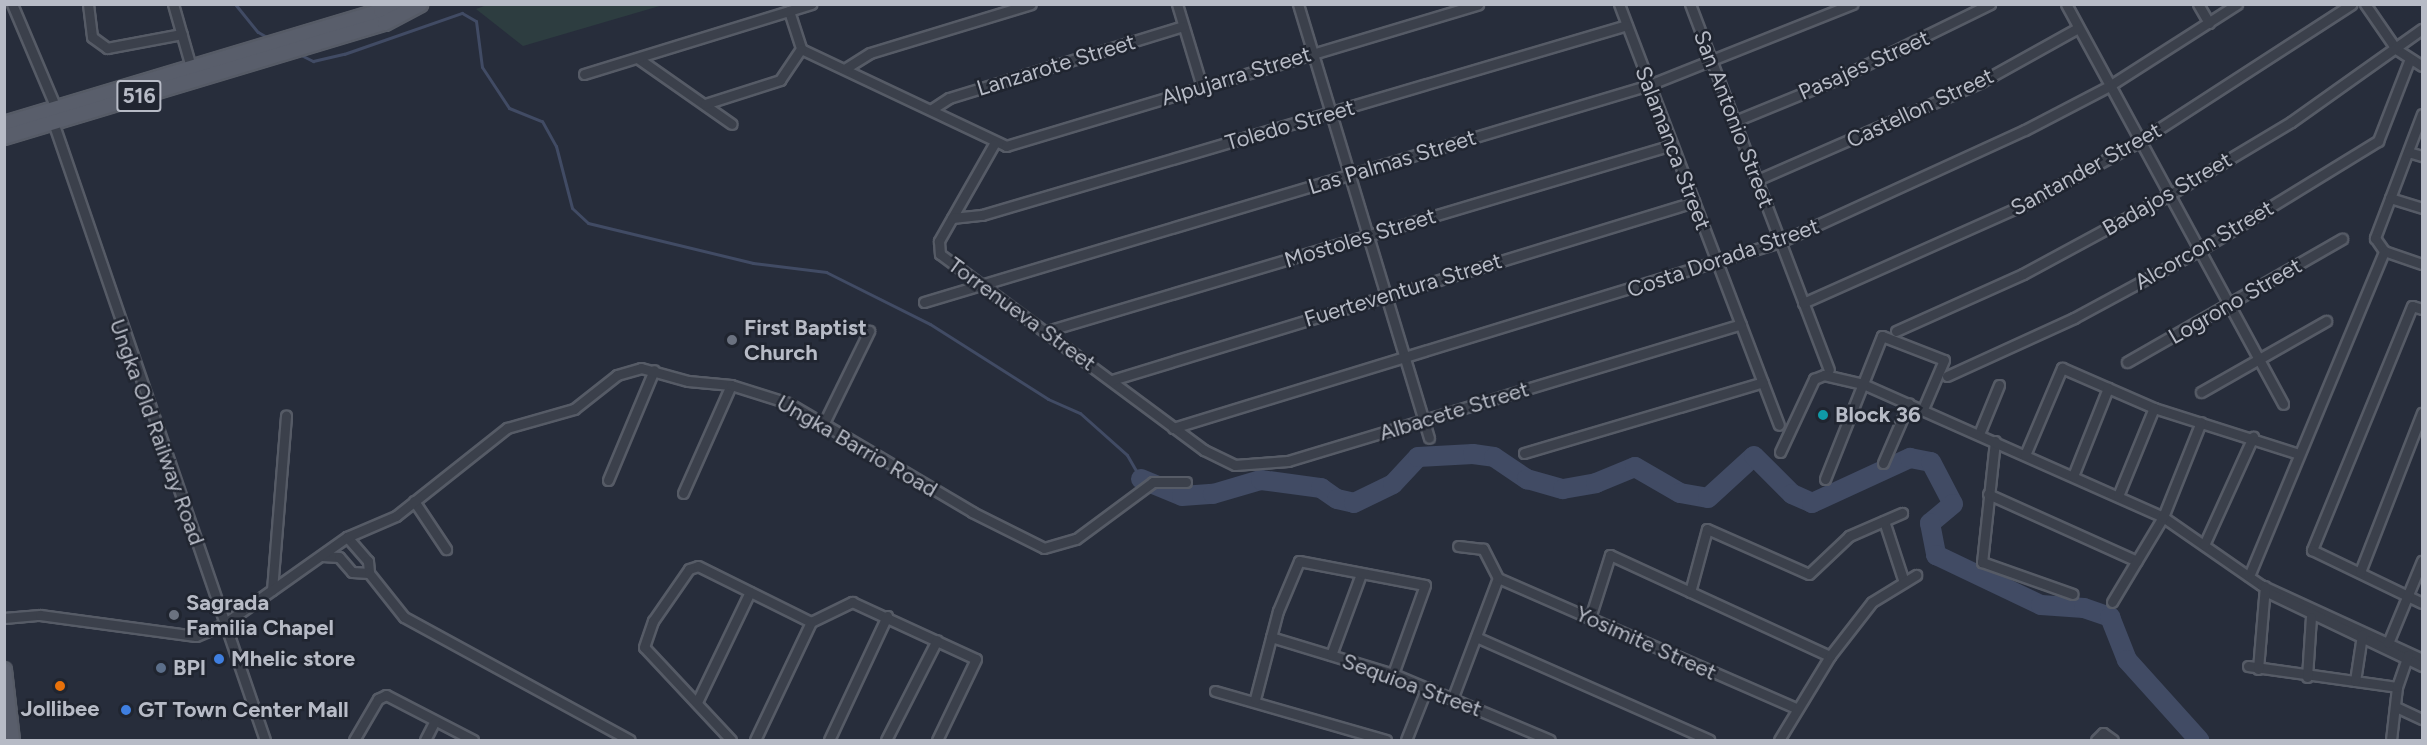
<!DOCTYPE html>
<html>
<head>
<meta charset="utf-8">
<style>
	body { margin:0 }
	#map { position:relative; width:2427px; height:745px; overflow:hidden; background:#272d3b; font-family:Figtree,sans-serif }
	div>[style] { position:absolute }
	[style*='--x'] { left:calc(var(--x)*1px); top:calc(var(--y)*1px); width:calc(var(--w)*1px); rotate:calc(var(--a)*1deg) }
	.green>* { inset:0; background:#2d3d40 }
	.stream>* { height:3px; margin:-1.5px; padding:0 1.5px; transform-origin:1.5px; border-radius:1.5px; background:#414b64 }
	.river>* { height:20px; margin:-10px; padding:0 10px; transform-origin:10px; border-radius:10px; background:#414b64 }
	.roads { filter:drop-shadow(2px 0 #565b66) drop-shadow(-2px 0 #565b66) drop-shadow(0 2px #565b66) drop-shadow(0 -2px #565b66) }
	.minor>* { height:9px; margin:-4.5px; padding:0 4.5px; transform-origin:4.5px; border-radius:4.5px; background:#3b404b }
	.primary>* { height:14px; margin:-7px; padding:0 7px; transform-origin:7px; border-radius:7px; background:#595e6b }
	.dots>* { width:16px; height:16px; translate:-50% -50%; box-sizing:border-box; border:3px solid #202530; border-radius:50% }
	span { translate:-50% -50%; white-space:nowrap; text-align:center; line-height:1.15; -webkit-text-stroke:5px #202530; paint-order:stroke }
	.shield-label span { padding:2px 4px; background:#202530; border:2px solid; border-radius:4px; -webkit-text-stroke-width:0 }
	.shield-label { font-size:21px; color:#b7bbc6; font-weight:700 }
	.street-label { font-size:22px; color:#b7bbc6 }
	.poi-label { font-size:22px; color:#b7bbc6; font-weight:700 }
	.left { translate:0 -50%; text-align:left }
	.frame { position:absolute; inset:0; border:6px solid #b7bbc6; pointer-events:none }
</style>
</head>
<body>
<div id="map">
	<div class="green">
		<div style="clip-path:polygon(490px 4px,663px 4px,663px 5px,523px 46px,476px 9px)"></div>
	</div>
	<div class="stream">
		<div style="--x:235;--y:4;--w:36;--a:51"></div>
		<div style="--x:258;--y:32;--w:16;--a:30"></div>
		<div style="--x:299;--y:54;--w:16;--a:27"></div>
		<div style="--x:313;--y:61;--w:32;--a:-13"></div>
		<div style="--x:344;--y:54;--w:125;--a:-19.2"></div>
		<div style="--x:462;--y:13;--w:16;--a:30"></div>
		<div style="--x:476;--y:21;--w:46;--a:82.6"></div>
		<div style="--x:482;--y:67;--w:49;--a:56.6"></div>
		<div style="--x:509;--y:108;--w:35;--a:22"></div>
		<div style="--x:542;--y:121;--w:29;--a:61"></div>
		<div style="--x:556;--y:146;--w:64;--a:75.5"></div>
		<div style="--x:572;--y:208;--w:22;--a:43"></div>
		<div style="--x:588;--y:223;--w:170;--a:13.6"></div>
		<div style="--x:753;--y:263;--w:74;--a:7"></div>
		<div style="--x:826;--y:272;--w:116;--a:26.6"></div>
		<div style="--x:930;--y:324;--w:140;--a:32.4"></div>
		<div style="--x:1048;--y:399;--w:35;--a:24"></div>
		<div style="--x:1080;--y:413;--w:63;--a:41.8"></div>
		<div style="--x:1127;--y:455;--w:28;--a:60"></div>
	</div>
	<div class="river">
		<div style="--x:1141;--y:479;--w:44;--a:22.5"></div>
		<div style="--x:1182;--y:496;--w:31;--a:-4"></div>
		<div style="--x:1213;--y:494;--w:50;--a:-16.3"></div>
		<div style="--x:1261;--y:480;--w:61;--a:7.6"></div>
		<div style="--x:1321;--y:488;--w:19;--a:35"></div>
		<div style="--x:1337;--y:499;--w:17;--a:13"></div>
		<div style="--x:1354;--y:503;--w:43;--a:-26"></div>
		<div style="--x:1393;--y:484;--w:37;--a:-47"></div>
		<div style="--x:1418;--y:457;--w:55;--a:-3.1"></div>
		<div style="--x:1473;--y:454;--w:21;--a:8"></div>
		<div style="--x:1494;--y:457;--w:40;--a:34"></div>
		<div style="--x:1527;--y:479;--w:37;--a:16"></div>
		<div style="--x:1563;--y:489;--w:34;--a:-10"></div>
		<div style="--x:1596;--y:483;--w:42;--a:-22.3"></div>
		<div style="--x:1635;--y:467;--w:52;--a:30"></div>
		<div style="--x:1680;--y:493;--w:28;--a:10"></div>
		<div style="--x:1708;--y:498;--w:62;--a:-42.4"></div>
		<div style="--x:1754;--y:456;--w:54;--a:45"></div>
		<div style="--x:1792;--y:494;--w:22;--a:24"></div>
		<div style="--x:1812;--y:503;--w:108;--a:-24.7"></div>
		<div style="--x:1910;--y:458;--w:21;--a:11"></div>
		<div style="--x:1931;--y:462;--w:47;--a:62.4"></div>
		<div style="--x:1953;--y:504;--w:30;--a:140"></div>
		<div style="--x:1930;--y:523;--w:33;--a:79"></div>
		<div style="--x:1936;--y:555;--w:116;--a:25.5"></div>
		<div style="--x:2041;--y:605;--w:43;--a:4"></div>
		<div style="--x:2084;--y:608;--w:28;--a:19"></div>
		<div style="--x:2110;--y:617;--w:46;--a:68.4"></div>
		<div style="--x:2127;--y:660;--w:108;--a:48"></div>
	</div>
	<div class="roads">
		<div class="minor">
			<div style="--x:12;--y:4;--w:113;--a:67.1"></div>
			<div style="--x:88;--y:4;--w:33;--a:83"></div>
			<div style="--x:92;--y:37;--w:19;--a:36"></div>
			<div style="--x:107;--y:48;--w:76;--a:-10.6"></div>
			<div style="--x:173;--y:4;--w:66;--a:74.1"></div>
			<div style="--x:1177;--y:4;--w:87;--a:73.2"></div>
			<div style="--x:1298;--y:4;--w:453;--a:73.2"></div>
			<div style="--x:1619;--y:4;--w:450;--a:69.2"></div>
			<div style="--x:1690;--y:4;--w:391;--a:69.2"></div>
			<div style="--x:2066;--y:4;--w:455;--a:61.5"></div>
			<div style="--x:2198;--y:4;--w:22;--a:60"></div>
			<div style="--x:2365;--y:4;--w:55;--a:55.4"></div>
			<div style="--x:2396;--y:49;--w:31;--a:33"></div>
			<div style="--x:789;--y:11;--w:40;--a:72"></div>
			<div style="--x:801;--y:49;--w:227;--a:25.3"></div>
			<div style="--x:1006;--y:146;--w:493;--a:-16.7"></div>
			<div style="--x:639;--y:59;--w:113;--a:35"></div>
			<div style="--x:846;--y:68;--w:28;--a:-32"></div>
			<div style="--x:870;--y:53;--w:168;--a:-16.9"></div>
			<div style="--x:584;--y:74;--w:238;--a:-17.1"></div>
			<div style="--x:705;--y:104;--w:79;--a:-17.7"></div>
			<div style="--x:780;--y:80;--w:37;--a:-56"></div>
			<div style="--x:932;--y:109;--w:20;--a:-33"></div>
			<div style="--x:949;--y:98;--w:245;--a:-17.1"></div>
			<div style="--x:2422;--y:114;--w:133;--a:110.8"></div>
			<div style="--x:2375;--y:238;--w:16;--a:55"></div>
			<div style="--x:2384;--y:251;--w:40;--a:18.9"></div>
			<div style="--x:1735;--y:121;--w:106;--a:-22.2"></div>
			<div style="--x:1833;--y:81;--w:175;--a:-26.1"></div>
			<div style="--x:53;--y:122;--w:653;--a:71.07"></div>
			<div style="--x:994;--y:144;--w:112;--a:119.6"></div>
			<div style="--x:939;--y:241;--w:13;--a:86"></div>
			<div style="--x:940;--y:254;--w:329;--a:36.6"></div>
			<div style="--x:1204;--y:450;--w:34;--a:26"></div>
			<div style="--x:1235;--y:465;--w:53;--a:-4.3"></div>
			<div style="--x:1288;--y:461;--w:473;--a:-16.8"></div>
			<div style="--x:2408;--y:152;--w:15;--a:16"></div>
			<div style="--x:1757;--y:180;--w:244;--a:-23.6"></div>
			<div style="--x:1981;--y:82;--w:111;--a:-29.1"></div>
			<div style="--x:2390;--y:198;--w:34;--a:17"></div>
			<div style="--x:952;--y:218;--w:30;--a:-6"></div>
			<div style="--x:982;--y:215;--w:672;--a:-16.41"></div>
			<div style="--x:924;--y:302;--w:757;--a:-16.66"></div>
			<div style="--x:1649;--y:85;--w:219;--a:-21.7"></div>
			<div style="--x:1803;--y:303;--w:236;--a:-24"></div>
			<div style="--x:2019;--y:207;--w:138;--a:-28.6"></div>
			<div style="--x:2140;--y:141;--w:252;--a:-32.9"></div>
			<div style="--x:2422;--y:309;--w:10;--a:-163"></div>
			<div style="--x:2412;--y:306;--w:264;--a:112.3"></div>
			<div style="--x:2312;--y:550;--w:122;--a:25.7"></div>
			<div style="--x:1047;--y:331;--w:652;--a:-16.57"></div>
			<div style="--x:1896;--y:331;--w:139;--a:-24.2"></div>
			<div style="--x:2023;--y:274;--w:166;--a:-28.4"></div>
			<div style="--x:2169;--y:195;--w:142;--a:-30.9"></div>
			<div style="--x:2291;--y:122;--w:161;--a:-35.4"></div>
			<div style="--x:2127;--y:362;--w:248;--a:-29.8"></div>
			<div style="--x:1947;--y:376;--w:140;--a:-24.5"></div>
			<div style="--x:2074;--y:318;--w:143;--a:-28.4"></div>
			<div style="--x:2200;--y:250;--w:209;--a:-31.5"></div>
			<div style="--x:2378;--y:141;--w:86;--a:-68.8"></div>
			<div style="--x:1112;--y:380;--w:609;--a:-17.01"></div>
			<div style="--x:2201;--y:392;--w:144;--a:-29.6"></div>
			<div style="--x:823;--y:425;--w:105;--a:-63.9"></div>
			<div style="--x:1173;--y:428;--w:635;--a:-17.04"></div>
			<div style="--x:1780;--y:242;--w:269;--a:-24.6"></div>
			<div style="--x:2025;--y:130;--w:95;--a:-27.6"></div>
			<div style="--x:2109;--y:86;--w:152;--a:-32.6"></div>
			<div style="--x:1979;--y:434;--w:53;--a:-67.8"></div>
			<div style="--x:1995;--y:441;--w:122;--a:96.1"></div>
			<div style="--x:1982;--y:562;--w:96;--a:19.4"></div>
			<div style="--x:1780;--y:452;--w:81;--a:-65"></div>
			<div style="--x:1814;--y:379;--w:11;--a:-22"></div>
			<div style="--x:1824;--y:375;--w:40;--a:13"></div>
			<div style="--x:1863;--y:384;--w:328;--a:23.9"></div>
			<div style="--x:2163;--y:517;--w:119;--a:34.8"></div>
			<div style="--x:2261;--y:585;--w:177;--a:24.7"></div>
			<div style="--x:1524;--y:453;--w:249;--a:-16.5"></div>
			<div style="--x:2025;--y:455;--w:95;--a:-67"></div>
			<div style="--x:2062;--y:368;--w:100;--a:23.5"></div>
			<div style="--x:2154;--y:408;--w:152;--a:17.6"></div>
			<div style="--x:1883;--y:463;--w:65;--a:-66.6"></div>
			<div style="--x:2073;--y:476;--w:95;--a:-68.3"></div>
			<div style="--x:1825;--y:479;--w:154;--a:-68.3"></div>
			<div style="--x:1882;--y:336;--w:66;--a:21.2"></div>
			<div style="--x:1944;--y:360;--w:53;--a:113.2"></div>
			<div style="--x:608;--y:480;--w:119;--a:-67.3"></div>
			<div style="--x:683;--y:493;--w:118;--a:-66"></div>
			<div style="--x:1988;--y:494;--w:163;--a:24.2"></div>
			<div style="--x:2118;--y:496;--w:95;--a:-67.8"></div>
			<div style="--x:414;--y:501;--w:58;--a:56.3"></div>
			<div style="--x:1884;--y:521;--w:61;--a:71.9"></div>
			<div style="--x:347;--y:537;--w:32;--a:49"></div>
			<div style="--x:368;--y:561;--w:12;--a:85"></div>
			<div style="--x:2204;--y:545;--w:119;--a:-65.6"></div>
			<div style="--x:322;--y:556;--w:17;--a:3"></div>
			<div style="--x:339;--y:557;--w:20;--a:49"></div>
			<div style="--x:352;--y:572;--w:17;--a:3"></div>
			<div style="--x:2360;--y:572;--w:171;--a:-68.7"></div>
			<div style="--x:369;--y:573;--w:56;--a:51.5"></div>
			<div style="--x:404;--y:617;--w:257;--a:28.6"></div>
			<div style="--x:2249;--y:576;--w:352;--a:-67.4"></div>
			<div style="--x:1498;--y:578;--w:324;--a:23.6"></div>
			<div style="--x:272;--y:590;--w:175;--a:-85.4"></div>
			<div style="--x:1690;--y:592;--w:65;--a:-74.9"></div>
			<div style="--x:1707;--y:529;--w:111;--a:23.8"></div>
			<div style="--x:1809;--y:574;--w:55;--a:-43.5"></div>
			<div style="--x:1849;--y:536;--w:58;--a:-23.5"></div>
			<div style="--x:2269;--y:593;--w:170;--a:25.5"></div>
			<div style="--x:2112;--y:602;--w:99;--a:-59"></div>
			<div style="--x:2163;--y:517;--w:102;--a:-68.2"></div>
			<div style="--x:4;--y:618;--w:36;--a:-5"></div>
			<div style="--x:40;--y:615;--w:157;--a:7.7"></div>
			<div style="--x:196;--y:636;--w:30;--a:-23"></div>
			<div style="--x:224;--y:624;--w:151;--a:-35.3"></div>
			<div style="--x:347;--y:537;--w:53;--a:-23.2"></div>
			<div style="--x:396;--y:516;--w:142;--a:-38.4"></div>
			<div style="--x:507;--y:428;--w:70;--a:-15.8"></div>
			<div style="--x:574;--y:409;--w:55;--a:-38.3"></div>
			<div style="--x:617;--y:375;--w:25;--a:-16"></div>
			<div style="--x:641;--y:368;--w:49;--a:15.5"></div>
			<div style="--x:688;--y:381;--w:43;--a:5.3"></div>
			<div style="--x:731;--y:385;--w:60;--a:17.5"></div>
			<div style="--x:788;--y:403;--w:214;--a:30.6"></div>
			<div style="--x:972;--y:512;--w:80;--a:26.6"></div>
			<div style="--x:1044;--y:548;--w:33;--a:-16"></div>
			<div style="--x:1076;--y:539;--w:96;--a:-36.5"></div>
			<div style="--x:1153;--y:482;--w:33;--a:0"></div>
			<div style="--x:1590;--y:618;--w:66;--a:-72.4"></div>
			<div style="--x:1610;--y:555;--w:242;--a:24.7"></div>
			<div style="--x:1271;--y:637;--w:127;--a:16.9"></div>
			<div style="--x:1393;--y:674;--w:170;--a:22.8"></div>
			<div style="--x:1476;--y:637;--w:255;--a:23.8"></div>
			<div style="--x:2388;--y:643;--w:89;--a:-67.5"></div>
			<div style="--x:1331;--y:655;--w:86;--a:-69.7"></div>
			<div style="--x:2248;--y:666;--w:150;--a:8"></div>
			<div style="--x:2258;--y:669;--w:83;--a:-85.2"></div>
			<div style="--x:2307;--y:677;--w:60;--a:-86.2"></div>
			<div style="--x:2355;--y:681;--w:47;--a:-81.3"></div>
			<div style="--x:1215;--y:691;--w:178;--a:16"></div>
			<div style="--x:1453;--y:697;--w:127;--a:-69.3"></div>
			<div style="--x:1498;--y:578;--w:33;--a:-117"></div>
			<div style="--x:1483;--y:549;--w:25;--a:-173"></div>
			<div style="--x:1255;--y:699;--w:91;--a:-75.4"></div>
			<div style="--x:1278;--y:611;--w:54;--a:-67.2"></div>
			<div style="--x:1299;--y:561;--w:128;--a:10.8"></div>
			<div style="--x:1425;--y:585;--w:95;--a:109.8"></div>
			<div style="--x:697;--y:702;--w:122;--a:-64.3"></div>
			<div style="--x:2396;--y:707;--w:29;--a:25"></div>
			<div style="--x:354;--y:740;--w:48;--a:-59.7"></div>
			<div style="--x:378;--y:699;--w:9;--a:-27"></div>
			<div style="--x:386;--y:695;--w:98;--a:27.3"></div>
			<div style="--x:425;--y:740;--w:20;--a:-63"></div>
			<div style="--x:731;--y:740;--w:127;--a:-133.1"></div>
			<div style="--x:644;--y:647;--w:28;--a:-71"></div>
			<div style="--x:653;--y:621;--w:63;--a:-55.3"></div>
			<div style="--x:689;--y:569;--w:9;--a:-18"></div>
			<div style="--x:698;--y:566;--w:126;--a:26.4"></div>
			<div style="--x:755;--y:740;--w:131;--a:-64.6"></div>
			<div style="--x:811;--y:622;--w:46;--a:-26"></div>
			<div style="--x:852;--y:602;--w:136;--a:24.7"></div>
			<div style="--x:976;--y:659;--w:90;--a:115.7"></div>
			<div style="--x:829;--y:740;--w:137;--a:-64.9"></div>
			<div style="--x:886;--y:740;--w:112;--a:-63"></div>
			<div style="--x:1406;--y:740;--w:57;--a:-68.4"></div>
			<div style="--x:1779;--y:740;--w:98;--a:-58.7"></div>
			<div style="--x:1830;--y:656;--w:68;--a:-52.1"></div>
			<div style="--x:1872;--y:602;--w:52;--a:-31.5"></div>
			<div style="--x:2096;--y:740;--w:10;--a:-45"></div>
			<div style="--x:2103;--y:733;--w:12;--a:35"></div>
			<div style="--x:2391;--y:740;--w:53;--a:-83.5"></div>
			<div style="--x:2397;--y:687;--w:34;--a:-71"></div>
		</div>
		<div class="primary">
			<div style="--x:4;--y:124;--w:394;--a:-16.7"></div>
			<div style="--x:381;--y:11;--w:25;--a:-5"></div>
			<div style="--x:4;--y:137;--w:398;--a:-16.7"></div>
			<div style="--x:385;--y:23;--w:40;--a:-28"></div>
			<div style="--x:4;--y:670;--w:70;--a:83.5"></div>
		</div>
	</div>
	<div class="dots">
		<div style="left:732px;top:340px;background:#6b7280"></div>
		<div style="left:1823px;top:415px;background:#0f9aa8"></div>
		<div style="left:174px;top:615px;background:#6b7280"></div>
		<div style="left:219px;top:659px;background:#3f7fe0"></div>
		<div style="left:161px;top:668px;background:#5c6f8a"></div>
		<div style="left:60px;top:686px;background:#e8710a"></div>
		<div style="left:126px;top:710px;background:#3f7fe0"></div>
	</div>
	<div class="shield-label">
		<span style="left:139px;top:96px">516</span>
	</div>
	<div class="street-label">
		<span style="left:1056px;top:65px;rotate:-17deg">Lanzarote Street</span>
		<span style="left:1864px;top:65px;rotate:-24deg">Pasajes Street</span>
		<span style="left:1236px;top:76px;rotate:-17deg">Alpujarra Street</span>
		<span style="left:1920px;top:108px;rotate:-25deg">Castellon Street</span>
		<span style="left:1734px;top:119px;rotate:69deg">San Antonio Street</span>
		<span style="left:1290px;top:125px;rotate:-16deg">Toledo Street</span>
		<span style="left:1673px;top:148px;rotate:69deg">Salamanca Street</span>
		<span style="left:1392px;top:162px;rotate:-17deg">Las Palmas Street</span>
		<span style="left:2086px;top:169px;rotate:-29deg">Santander Street</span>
		<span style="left:2167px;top:194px;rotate:-30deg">Badajos Street</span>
		<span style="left:1360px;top:238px;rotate:-17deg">Mostoles Street</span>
		<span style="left:2204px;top:245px;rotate:-30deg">Alcorcon Street</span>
		<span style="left:1723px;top:258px;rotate:-19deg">Costa Dorada Street</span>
		<span style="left:1403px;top:290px;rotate:-17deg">Fuerteventura Street</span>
		<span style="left:2235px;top:301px;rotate:-30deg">Logrono Street</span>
		<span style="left:1022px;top:314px;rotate:36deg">Torrenueva Street</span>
		<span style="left:1454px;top:411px;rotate:-17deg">Albacete Street</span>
		<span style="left:157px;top:432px;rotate:70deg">Ungka Old Railway Road</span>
		<span style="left:857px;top:446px;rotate:30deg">Ungka Barrio Road</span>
		<span style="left:1646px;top:643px;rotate:24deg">Yosimite Street</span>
		<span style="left:1412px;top:685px;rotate:20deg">Sequioa Street</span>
	</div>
	<div class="poi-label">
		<span class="left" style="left:744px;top:340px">First Baptist<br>Church</span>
		<span class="left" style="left:1835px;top:415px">Block 36</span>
		<span class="left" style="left:186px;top:615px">Sagrada<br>Familia Chapel</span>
		<span class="left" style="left:231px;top:659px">Mhelic store</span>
		<span class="left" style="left:173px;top:668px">BPI</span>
		<span style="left:60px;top:709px">Jollibee</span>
		<span class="left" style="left:138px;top:710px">GT Town Center Mall</span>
	</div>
	<div class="frame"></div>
</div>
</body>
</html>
